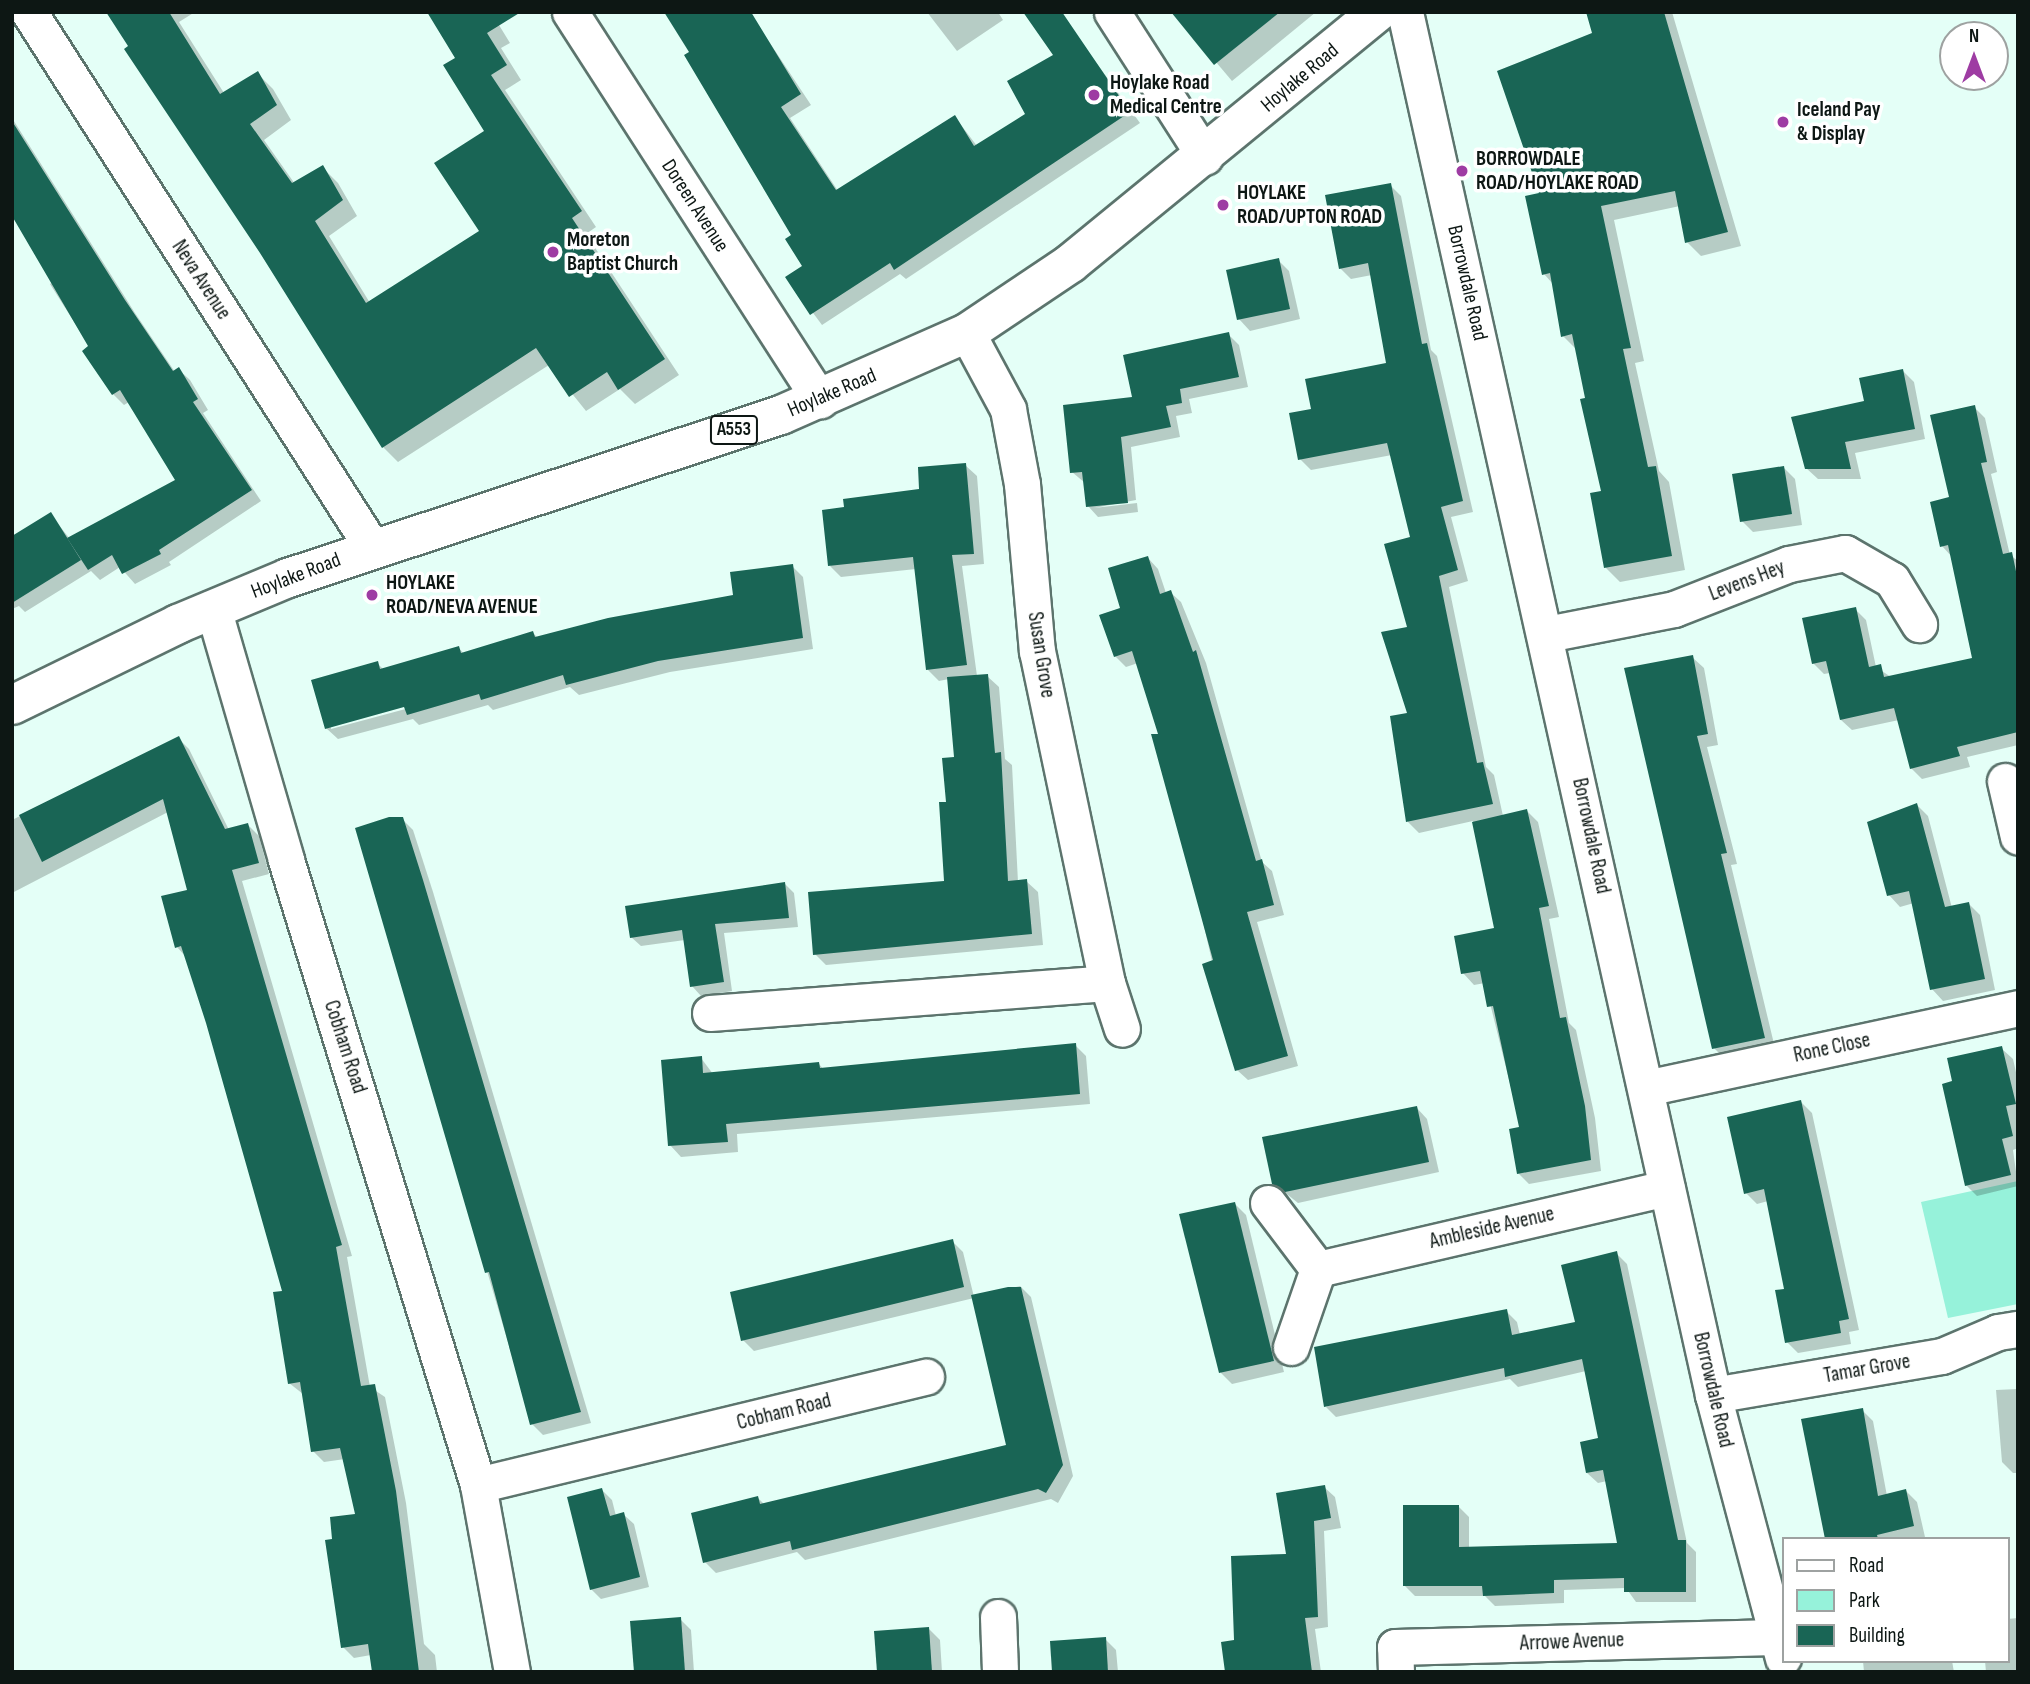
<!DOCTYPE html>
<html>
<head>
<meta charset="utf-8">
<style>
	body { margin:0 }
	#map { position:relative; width:2030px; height:1684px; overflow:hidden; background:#e4fff7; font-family:"Sofia Sans Condensed",sans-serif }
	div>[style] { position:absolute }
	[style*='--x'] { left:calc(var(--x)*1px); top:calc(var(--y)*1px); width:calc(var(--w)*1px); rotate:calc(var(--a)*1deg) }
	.green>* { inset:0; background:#96f2da }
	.shadow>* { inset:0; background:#0003 }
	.building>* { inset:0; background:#196555 }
	.roads { filter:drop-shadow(2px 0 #5c746d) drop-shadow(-2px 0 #5c746d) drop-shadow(0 2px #5c746d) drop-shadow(0 -2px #5c746d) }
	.street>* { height:35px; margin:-17.5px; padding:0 17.5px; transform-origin:17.5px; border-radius:17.5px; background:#fff }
	.primary>* { height:38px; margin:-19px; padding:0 19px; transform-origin:19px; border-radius:19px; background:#fff }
	.dots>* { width:19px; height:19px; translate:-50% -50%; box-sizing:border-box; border:4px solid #fff; border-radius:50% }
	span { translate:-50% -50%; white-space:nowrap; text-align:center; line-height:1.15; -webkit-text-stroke:7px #fff; paint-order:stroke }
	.shield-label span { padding:2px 5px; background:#fff; border:2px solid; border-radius:5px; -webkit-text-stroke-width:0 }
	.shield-label { font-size:19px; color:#0d1714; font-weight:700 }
	.street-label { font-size:21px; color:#0d1714 }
	.poi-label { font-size:21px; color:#0d1714; font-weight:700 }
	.left { translate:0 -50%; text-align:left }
	.frame { position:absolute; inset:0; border:14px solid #0d1714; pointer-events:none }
	.legend { position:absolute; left:1782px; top:1537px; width:228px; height:126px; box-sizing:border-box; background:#fff; border:2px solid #9ea2a1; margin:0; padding:9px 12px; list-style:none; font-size:21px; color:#0d1714 }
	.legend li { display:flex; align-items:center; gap:14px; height:35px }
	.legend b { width:35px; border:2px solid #9ea2a1 }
	.north { position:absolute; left:1939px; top:21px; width:70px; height:70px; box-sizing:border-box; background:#fff; border:2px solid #9ea2a1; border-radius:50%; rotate:0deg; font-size:19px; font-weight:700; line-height:28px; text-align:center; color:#0d1714 }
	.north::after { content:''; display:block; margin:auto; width:24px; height:32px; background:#9e3ca3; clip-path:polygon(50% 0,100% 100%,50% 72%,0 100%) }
</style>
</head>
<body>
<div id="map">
	<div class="green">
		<div style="clip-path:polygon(2018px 1181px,2018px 1304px,1948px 1318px,1921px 1202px)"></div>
	</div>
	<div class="shadow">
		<div style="clip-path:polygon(108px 12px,195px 12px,179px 22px,224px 93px,258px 74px,273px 89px,291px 120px,264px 140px,295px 184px,323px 168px,338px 183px,357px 216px,329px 236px,370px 303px,481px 232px,486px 131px,458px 59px,491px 12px,510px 43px,501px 48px,521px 80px,505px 90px,596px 227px,586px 234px,679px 375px,635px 404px,620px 389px,586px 411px,549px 365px,398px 462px,383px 447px)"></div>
		<div style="clip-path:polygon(927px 12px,998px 12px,1003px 20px,957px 51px)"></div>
		<div style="clip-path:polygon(1182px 12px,1316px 12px,1232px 81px,1177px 16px)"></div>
		<div style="clip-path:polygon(1588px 12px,1672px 12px,1741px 246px,1701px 256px,1687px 242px,1680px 206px,1614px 220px,1644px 361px,1635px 363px,1659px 471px,1669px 482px,1685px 570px,1620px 582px,1606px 568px,1603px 493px,1577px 350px,1563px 336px,1553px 284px,1544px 274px,1541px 194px,1594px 34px)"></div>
		<div style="clip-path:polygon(752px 16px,811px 105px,790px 118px,838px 191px,955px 117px,977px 146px,1027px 114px,1069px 25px,1140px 123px,906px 279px,900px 274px,822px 325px,787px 278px,805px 266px,793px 235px)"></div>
		<div style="clip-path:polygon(12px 118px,135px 313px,175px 372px,178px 369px,190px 380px,208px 410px,203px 413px,261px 501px,169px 562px,171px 565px,135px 584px,120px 567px,100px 580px,91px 571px,25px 612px,19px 606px,12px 609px,12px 538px,50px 514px,70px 539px,177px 481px,129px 402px,124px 405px,113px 394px,90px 347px,50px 284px,55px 281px,12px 214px)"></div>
		<div style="clip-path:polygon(1390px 185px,1401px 196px,1431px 350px,1437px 356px,1473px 512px,1451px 517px,1468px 581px,1449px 587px,1486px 767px,1494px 775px,1503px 816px,1527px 811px,1538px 822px,1559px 917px,1549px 919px,1569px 1023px,1576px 1030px,1595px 1118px,1601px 1171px,1529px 1184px,1518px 1173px,1521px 1128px,1485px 983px,1474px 985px,1463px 973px,1497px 929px,1473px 821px,1419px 833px,1408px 822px,1412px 538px,1392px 455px,1311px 470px,1300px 459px,1313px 410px,1388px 365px,1372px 275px,1351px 279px,1340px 268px)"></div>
		<div style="clip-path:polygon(1278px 260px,1289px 271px,1300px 319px,1250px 331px,1239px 319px)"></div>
		<div style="clip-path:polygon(1228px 334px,1239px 345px,1248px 387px,1189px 399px,1192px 413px,1176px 416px,1180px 437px,1131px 447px,1136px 500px,1094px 508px,1137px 503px,1138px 512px,1098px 517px,1088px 506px,1085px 483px,1072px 472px,1134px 399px)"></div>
		<div style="clip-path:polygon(1903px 371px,1914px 382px,1925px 439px,1855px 453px,1861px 479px,1818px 479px,1806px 468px,1866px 403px)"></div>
		<div style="clip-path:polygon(1974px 407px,1985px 418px,1997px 472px,1991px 474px,2010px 555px,2018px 561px,2018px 745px,1967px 757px,1970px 767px,1922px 779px,1911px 768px,1899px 720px,1852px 730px,1841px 720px,1830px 673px,1824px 674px,1813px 663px,1855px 609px,1866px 620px,1876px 667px,1891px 677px,1974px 659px,1952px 557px,1942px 546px)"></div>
		<div style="clip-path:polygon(965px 465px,977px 476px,984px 564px,962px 566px,977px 676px,987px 676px,999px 687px,1005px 759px,1012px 765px,1018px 882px,1026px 881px,1038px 892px,1043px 945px,826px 965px,815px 954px,946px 883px,948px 803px,956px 758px,949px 679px,939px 681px,928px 670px,916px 569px,841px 577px,830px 566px,921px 490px)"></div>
		<div style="clip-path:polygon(1784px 468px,1795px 479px,1802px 525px,1753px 532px,1742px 521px)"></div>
		<div style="clip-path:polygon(1148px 558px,1158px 569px,1166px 593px,1170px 592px,1181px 602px,1206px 663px,1262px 862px,1272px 871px,1284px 915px,1257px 922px,1298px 1066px,1248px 1080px,1237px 1070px,1160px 735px,1138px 663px,1126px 667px,1115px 656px,1122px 609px)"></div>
		<div style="clip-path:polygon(evenodd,792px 566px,803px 577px,813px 649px,670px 672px,579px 695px,570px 687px,493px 710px,488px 705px,419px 725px,413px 719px,338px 739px,326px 728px,377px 663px,384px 670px,459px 648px,464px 654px,533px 633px,538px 638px,735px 597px,792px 566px,412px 703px,413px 707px,331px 729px,331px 726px,412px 703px)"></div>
		<div style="clip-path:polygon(1692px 657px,1704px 668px,1718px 745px,1707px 747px,1737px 864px,1731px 865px,1775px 1048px,1725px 1059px,1714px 1048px)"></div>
		<div style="clip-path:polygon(178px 738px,189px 749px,229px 830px,248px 825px,259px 836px,269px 874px,242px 881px,352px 1256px,347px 1257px,370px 1387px,385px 1397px,406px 1503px,424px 1644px,435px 1655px,437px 1672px,374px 1672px,371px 1655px,354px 1658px,343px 1647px,334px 1541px,357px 1516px,345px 1459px,324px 1462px,313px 1451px,303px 1394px,289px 1383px,284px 1292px,208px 1022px,186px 957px,177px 947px,189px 891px,168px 812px,12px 893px,12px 820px)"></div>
		<div style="clip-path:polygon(1917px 805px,1928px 816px,1952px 908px,1969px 904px,1980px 915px,1995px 990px,1943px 1001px,1932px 989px,1914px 903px,1900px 907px,1889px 895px)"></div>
		<div style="clip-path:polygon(402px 819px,413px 830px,433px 892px,591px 1423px,543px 1435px,532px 1424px,357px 829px)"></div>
		<div style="clip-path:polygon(785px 884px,794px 893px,798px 927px,724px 933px,732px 991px,701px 996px,692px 986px,685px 940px,641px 946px,631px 937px)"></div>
		<div style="clip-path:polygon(1075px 1045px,1086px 1056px,1090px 1104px,737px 1134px,738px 1152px,681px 1157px,670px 1145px,701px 1058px,713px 1074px,819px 1064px,824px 1070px)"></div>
		<div style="clip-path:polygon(2001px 1048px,2013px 1059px,2018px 1081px,2018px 1148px,2013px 1150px,2018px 1186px,1977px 1196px,1966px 1185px,1954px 1082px)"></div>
		<div style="clip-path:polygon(1801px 1102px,1812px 1113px,1859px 1330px,1849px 1332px,1851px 1344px,1798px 1353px,1787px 1342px,1786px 1290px,1768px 1201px,1757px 1204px,1746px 1193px)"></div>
		<div style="clip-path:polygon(1416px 1107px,1427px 1119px,1439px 1172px,1298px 1203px,1273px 1183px)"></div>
		<div style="clip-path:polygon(1235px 1204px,1246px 1215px,1284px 1372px,1232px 1384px,1221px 1373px)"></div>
		<div style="clip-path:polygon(952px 1241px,963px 1252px,974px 1297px,1020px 1286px,1031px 1297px,1073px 1476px,1058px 1503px,1051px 1499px,805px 1560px,797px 1552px,716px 1573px,705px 1562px,758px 1498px,765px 1505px,1008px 1446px,974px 1298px,754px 1351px,743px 1340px)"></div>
		<div style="clip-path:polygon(1616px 1253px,1627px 1264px,1687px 1543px,1696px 1552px,1696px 1602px,1636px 1602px,1626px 1588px,1564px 1590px,1564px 1603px,1495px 1606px,1485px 1596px,1415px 1596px,1404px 1585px,1458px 1506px,1469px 1517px,1469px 1549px,1619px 1544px,1607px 1481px,1598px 1483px,1587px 1473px,1600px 1440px,1586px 1371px,1518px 1387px,1510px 1379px,1336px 1417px,1326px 1407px,1506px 1311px,1517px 1322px,1520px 1335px,1577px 1323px)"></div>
		<div style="clip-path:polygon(2018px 1389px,2018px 1473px,2013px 1473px,2002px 1462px,1996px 1390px)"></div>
		<div style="clip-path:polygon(1862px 1410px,1873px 1421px,1887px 1496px,1906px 1491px,1917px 1502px,1925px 1537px,1828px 1539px)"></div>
		<div style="clip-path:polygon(1324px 1487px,1335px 1497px,1341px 1528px,1324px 1531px,1328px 1627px,1315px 1629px,1321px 1672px,1227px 1672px,1236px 1642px)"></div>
		<div style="clip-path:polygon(602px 1490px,612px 1500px,616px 1516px,623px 1514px,634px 1524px,649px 1587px,601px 1599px,591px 1589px)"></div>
		<div style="clip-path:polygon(2018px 1618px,2018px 1672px,1986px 1672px,1985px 1661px,2007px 1661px,2007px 1619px)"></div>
		<div style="clip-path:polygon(680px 1619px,691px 1630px,694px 1672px,636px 1672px)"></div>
		<div style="clip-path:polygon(929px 1629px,940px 1640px,942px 1672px,878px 1672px)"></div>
		<div style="clip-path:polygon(1105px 1639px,1116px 1650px,1118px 1672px,1054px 1672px)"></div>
		<div style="clip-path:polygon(1863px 1661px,1952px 1661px,1954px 1672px,1864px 1672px)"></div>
	</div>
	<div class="building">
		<div style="clip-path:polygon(106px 12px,169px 12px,220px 94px,258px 71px,277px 105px,250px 124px,292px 183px,323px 165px,343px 200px,315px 221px,366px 303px,479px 231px,434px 163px,484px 131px,443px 65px,455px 58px,427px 12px,521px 12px,487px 33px,507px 65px,491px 75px,582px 211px,572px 218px,665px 359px,618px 390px,607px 372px,569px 397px,536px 348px,382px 448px,260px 253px,124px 49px,128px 46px)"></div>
		<div style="clip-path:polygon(664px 12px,751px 12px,801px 94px,781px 107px,836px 190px,955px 115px,974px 146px,1025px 114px,1007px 81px,1053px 55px,1023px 12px,1062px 12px,1130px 112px,894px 270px,890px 263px,810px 315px,785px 277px,802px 266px,785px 239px,791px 235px,684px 55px,689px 52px)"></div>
		<div style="clip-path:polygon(1171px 12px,1280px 12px,1214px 65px)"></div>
		<div style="clip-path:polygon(1586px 12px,1664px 12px,1728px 232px,1685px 243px,1675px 191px,1601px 206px,1631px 348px,1623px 349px,1648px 467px,1656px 466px,1672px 556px,1604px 568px,1590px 493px,1601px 491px,1580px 399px,1585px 398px,1572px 334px,1561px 337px,1550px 273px,1542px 275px,1525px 196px,1539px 193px,1497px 71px,1592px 33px)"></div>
		<div style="clip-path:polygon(12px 121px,125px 300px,173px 371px,179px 367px,198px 399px,193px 402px,252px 490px,159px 550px,161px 554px,122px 574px,112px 555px,88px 570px,67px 538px,175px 480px,120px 390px,112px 395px,82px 351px,88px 346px,12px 216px)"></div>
		<div style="clip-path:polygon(1391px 183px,1422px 344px,1427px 343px,1463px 501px,1441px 507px,1458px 570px,1439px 576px,1477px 763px,1483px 762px,1493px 804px,1406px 822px,1390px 716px,1407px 713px,1381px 632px,1407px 627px,1384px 544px,1410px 537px,1387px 443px,1298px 460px,1289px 413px,1311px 409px,1305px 379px,1386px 363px,1368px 263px,1339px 269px,1325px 195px)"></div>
		<div style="clip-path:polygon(1279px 258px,1290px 309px,1237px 320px,1226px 270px)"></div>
		<div style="clip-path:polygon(1229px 332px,1239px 377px,1180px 389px,1182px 403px,1166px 406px,1171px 427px,1121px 437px,1128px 503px,1086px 507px,1082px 472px,1070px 473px,1063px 405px,1132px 397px,1123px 355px)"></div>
		<div style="clip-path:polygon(1903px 369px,1915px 429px,1845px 442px,1851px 469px,1805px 469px,1791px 417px,1864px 401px,1859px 378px)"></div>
		<div style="clip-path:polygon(1975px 405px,1987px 462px,1981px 463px,2003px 554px,2012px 552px,2018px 581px,2018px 732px,1957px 747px,1960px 756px,1910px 769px,1894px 708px,1840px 720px,1826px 661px,1812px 664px,1802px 618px,1856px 607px,1869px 667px,1881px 664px,1884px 677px,1972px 658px,1948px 545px,1940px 547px,1930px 502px,1949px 497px,1930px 415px)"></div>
		<div style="clip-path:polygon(966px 463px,974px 554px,952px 555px,967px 665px,926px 670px,913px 557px,828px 566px,822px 510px,844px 507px,843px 499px,919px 489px,918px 467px)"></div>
		<div style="clip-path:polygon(1784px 466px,1792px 514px,1740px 522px,1732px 474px)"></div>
		<div style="clip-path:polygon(51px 512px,81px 560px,12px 603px,12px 536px)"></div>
		<div style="clip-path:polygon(1148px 556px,1160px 594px,1171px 590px,1193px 652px,1196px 650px,1256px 861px,1262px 859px,1274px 905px,1247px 912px,1288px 1056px,1235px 1071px,1202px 964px,1213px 960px,1151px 734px,1158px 734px,1132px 651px,1114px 657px,1099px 615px,1120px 608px,1108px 568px)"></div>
		<div style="clip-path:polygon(793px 564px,803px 638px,658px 661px,566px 685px,563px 675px,481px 700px,479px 694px,407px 715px,404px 707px,325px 729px,311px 680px,378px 661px,380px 669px,459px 646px,461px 653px,533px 631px,535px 637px,608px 618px,733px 595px,730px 572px)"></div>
		<div style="clip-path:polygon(1693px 655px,1708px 734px,1697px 736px,1727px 853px,1721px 854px,1765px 1038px,1712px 1049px,1624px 668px)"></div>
		<div style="clip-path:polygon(988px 674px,995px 753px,1001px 752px,1008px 881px,1027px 879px,1032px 934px,813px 955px,808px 892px,944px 881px,939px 802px,946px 802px,942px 758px,954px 757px,947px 677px)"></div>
		<div style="clip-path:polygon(179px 736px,225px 829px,248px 823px,259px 863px,232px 870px,342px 1245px,336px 1247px,361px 1386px,375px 1384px,396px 1491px,419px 1672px,372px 1672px,368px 1644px,341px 1648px,325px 1540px,332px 1539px,330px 1517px,355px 1514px,340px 1448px,311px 1452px,300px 1382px,288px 1384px,273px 1292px,282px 1291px,206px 1023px,181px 946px,175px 948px,161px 896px,187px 890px,163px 799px,42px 862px,19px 815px)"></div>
		<div style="clip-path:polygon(1917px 803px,1945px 907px,1969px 902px,1985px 979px,1930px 990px,1909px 891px,1887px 896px,1867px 822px)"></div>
		<div style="clip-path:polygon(1527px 809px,1549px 906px,1539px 908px,1560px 1018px,1566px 1017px,1585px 1106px,1591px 1160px,1517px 1174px,1509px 1129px,1519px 1127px,1493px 1006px,1487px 1007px,1480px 971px,1461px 974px,1454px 936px,1494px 928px,1472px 822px)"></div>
		<div style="clip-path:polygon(389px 817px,403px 817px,423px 880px,581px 1412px,530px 1425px,489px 1272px,485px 1273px,355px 828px)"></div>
		<div style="clip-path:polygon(785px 882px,789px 918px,715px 924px,724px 982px,690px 987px,682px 930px,630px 938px,625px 906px)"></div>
		<div style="clip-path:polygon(1076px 1043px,1080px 1094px,726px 1124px,728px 1142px,668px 1146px,661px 1060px,702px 1056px,703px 1073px,819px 1062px,820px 1068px)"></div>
		<div style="clip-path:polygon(2002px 1046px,2016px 1104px,2006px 1106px,2013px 1136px,2002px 1139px,2011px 1175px,1965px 1186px,1942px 1084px,1952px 1081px,1947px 1058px)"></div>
		<div style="clip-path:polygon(1801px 1100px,1849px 1319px,1839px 1321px,1841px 1333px,1785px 1343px,1775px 1290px,1784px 1289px,1764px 1189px,1744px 1194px,1727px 1117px)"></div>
		<div style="clip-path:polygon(1417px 1106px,1429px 1162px,1285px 1192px,1272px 1184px,1262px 1137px)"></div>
		<div style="clip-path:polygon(1235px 1202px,1274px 1361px,1219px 1373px,1179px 1214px)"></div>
		<div style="clip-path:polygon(953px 1239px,964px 1287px,741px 1341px,730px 1292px)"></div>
		<div style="clip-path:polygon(1617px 1251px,1678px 1540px,1686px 1540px,1686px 1592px,1624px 1592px,1624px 1578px,1554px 1580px,1554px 1593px,1483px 1596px,1482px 1586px,1403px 1586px,1403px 1505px,1459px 1505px,1459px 1547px,1617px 1543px,1603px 1470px,1586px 1473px,1580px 1442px,1598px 1438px,1582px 1359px,1505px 1377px,1504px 1368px,1324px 1407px,1314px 1347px,1507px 1309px,1512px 1335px,1575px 1322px,1561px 1265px)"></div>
		<div style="clip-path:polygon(1008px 1287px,1021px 1287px,1063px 1465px,1046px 1493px,1038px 1489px,792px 1550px,790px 1541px,703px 1563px,691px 1513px,758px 1496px,760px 1504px,1006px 1445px,971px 1295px)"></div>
		<div style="clip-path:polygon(1863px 1408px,1878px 1496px,1906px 1489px,1914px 1526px,1877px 1535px,1878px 1539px,1825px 1539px,1801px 1419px)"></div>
		<div style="clip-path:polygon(1325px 1485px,1331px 1518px,1314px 1521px,1318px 1617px,1305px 1618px,1312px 1672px,1225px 1672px,1221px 1642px,1234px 1640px,1231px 1556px,1286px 1554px,1276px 1493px)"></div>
		<div style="clip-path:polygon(602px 1488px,610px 1516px,624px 1512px,640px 1577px,590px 1590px,567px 1497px)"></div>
		<div style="clip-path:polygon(681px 1617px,685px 1672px,634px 1672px,630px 1621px)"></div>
		<div style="clip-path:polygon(929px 1627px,932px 1672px,877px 1672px,874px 1631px)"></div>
		<div style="clip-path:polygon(1106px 1637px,1108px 1672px,1052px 1672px,1050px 1641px)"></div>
	</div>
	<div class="roads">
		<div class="street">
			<div style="--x:29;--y:12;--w:636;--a:57.34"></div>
			<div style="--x:570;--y:12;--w:462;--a:57.2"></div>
			<div style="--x:1112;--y:12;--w:172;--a:57.3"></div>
			<div style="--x:1405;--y:12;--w:1417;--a:77.44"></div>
			<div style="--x:1713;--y:1395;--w:272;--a:75.1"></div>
			<div style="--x:213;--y:608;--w:262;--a:73.8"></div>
			<div style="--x:286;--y:860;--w:654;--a:72.92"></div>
			<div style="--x:478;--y:1485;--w:190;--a:79.7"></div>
			<div style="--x:1547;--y:634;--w:129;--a:-11.1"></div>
			<div style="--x:1674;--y:609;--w:123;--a:-21.4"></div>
			<div style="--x:1789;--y:564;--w:57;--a:-11.1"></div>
			<div style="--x:1845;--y:553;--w:54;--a:29.9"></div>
			<div style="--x:1892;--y:580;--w:52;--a:58.5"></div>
			<div style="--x:2005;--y:781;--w:57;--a:76.9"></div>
			<div style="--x:1107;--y:983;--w:48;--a:71.9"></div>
			<div style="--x:710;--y:1013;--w:398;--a:-4.3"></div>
			<div style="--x:1107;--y:983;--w:338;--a:-101.9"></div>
			<div style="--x:1037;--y:652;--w:169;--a:-95.1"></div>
			<div style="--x:1022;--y:484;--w:76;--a:-100.6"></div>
			<div style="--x:1008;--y:409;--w:86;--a:-118.3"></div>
			<div style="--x:1646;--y:1088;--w:381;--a:-12.1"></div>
			<div style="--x:1268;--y:1203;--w:83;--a:52.9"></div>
			<div style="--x:1318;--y:1269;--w:358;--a:-13.1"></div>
			<div style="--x:1291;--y:1347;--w:83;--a:-70.9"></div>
			<div style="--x:1713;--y:1395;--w:232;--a:-9.7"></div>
			<div style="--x:1942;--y:1356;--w:61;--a:-23.2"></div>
			<div style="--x:1998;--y:1332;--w:20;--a:-9"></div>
			<div style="--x:478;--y:1485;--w:461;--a:-13.6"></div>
			<div style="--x:998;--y:1617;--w:55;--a:87.9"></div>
			<div style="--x:1396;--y:1672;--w:25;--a:-92"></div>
			<div style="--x:1395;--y:1647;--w:380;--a:-1.5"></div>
		</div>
		<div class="primary">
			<div style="--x:12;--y:705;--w:185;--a:-26"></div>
			<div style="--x:178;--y:624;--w:119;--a:-22.7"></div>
			<div style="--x:288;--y:578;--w:519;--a:-18.3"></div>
			<div style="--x:781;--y:415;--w:203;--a:-23.8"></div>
			<div style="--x:967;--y:333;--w:125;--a:-33.9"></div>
			<div style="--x:1071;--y:263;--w:397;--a:-39.3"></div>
		</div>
	</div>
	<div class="dots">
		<div style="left:1094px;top:95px;background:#9e3ca3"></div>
		<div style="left:1783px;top:122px;background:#9e3ca3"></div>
		<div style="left:1462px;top:171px;background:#9e3ca3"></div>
		<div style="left:1223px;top:205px;background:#9e3ca3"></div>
		<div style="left:553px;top:252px;background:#9e3ca3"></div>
		<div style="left:372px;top:595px;background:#9e3ca3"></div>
	</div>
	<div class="shield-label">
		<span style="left:734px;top:430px">A553</span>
	</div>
	<div class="street-label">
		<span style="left:1300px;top:78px;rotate:-40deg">Hoylake Road</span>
		<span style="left:695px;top:206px;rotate:57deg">Doreen Avenue</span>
		<span style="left:201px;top:280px;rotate:57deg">Neva Avenue</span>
		<span style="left:1467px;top:283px;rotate:77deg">Borrowdale Road</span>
		<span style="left:832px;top:393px;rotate:-23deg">Hoylake Road</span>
		<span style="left:296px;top:576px;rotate:-21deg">Hoylake Road</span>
		<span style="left:1747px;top:581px;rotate:-21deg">Levens Hey</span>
		<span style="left:1041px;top:655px;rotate:81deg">Susan Grove</span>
		<span style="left:1591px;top:836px;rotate:78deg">Borrowdale Road</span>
		<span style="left:345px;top:1047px;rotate:72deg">Cobham Road</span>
		<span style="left:1832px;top:1048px;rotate:-12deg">Rone Close</span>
		<span style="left:1492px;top:1228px;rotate:-13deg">Ambleside Avenue</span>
		<span style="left:1867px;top:1369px;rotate:-10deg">Tamar Grove</span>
		<span style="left:1713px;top:1390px;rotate:77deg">Borrowdale Road</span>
		<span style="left:784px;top:1412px;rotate:-14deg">Cobham Road</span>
		<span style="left:1572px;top:1642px;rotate:-2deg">Arrowe Avenue</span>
	</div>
	<div class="poi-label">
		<span class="left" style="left:1110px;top:95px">Hoylake Road<br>Medical Centre</span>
		<span class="left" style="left:1797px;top:122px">Iceland Pay<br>&amp; Display</span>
		<span class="left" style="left:1476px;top:171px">BORROWDALE<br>ROAD/HOYLAKE ROAD</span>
		<span class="left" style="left:1237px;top:205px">HOYLAKE<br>ROAD/UPTON ROAD</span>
		<span class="left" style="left:567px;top:252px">Moreton<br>Baptist Church</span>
		<span class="left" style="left:386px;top:595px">HOYLAKE<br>ROAD/NEVA AVENUE</span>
	</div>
	<div class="frame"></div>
	<ul class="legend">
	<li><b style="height:9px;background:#fff"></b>Road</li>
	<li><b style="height:19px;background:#96f2da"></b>Park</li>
	<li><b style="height:19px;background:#196555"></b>Building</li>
	</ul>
	<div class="north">N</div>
</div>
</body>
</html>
